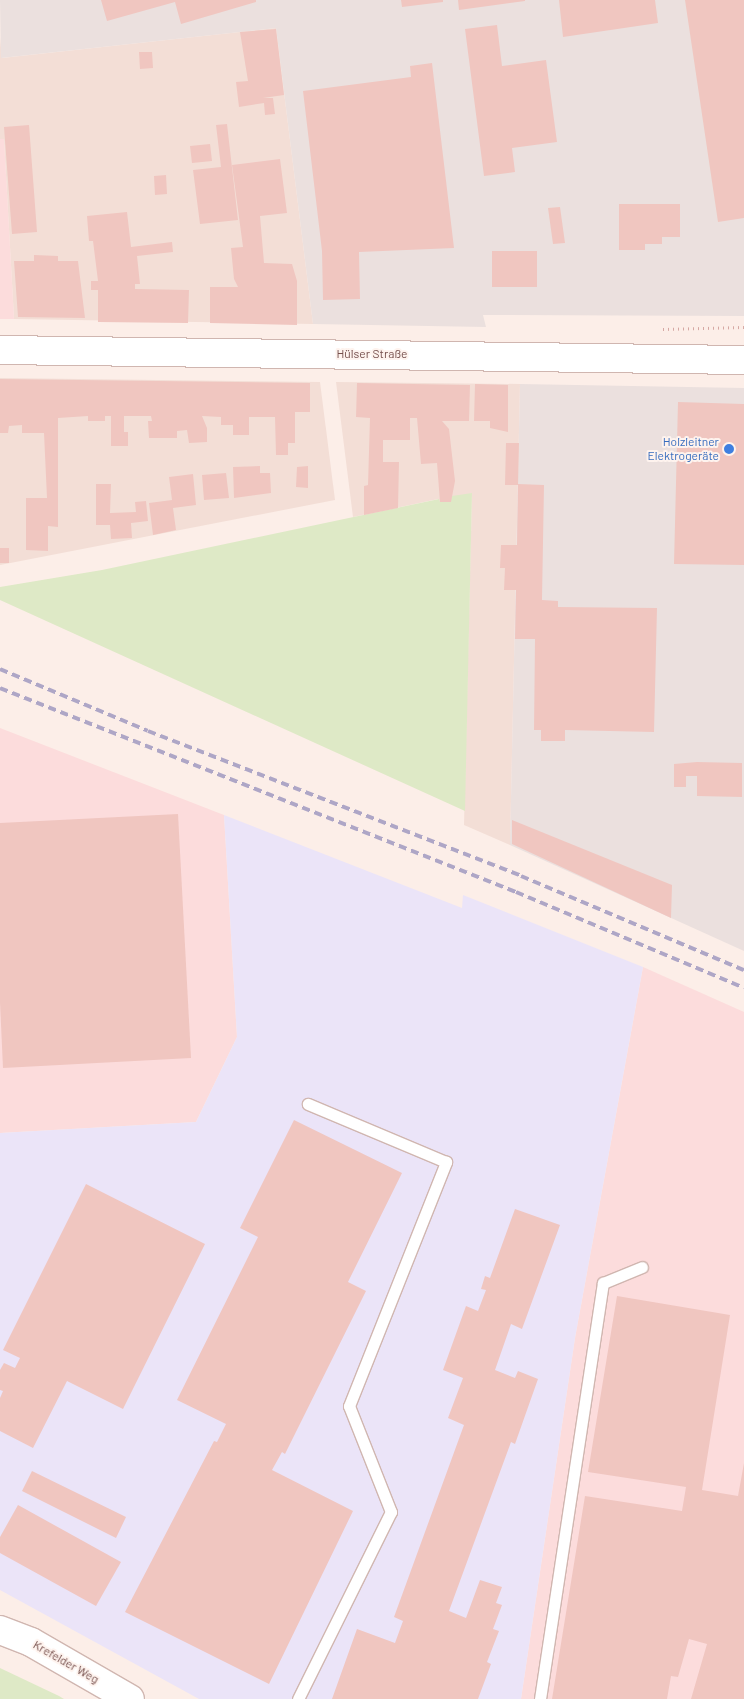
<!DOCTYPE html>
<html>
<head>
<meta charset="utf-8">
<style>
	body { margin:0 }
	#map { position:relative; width:744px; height:1699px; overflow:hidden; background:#fceee8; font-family:Barlow,sans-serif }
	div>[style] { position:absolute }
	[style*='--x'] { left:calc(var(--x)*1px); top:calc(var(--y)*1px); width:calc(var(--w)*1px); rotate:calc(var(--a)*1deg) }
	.residential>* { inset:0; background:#f3ded6 }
	.commercial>* { inset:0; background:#fcdcdc }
	.industrial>* { inset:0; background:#ebe0de }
	.education>* { inset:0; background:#ebe4f8 }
	.green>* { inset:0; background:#dee9c6 }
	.building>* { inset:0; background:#f0c6c0 }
	.path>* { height:3px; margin-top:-1.5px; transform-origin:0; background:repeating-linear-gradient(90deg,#d6a8a3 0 1px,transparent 0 5px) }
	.roads { filter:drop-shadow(1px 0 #d0b6b0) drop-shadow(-1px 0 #d0b6b0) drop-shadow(0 1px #d0b6b0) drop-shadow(0 -1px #d0b6b0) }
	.lane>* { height:11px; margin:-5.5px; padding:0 5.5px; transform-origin:5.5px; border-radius:5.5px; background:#fff }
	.secondary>* { height:28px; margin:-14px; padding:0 14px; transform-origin:14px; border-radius:14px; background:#fff }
	.rail>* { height:4px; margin-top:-2px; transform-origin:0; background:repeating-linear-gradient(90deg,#aea6c6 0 8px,transparent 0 13px) }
	.dots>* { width:14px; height:14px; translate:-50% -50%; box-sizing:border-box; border:2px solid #fef3ee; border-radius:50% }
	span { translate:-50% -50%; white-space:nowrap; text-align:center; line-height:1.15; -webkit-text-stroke:4px #fef3ee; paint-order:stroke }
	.street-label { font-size:12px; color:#754f4c }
	.shop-label { font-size:12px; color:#366cbe }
	.right { translate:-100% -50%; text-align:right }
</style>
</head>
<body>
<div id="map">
	<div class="residential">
		<div style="clip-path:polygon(276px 28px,313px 324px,14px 319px,4px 139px,0 139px,0 37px,2px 58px)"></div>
		<div style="clip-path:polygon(0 378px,320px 382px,335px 500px,0 565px)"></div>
		<div style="clip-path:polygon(336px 382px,520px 384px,510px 845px,464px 825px,472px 493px,451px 502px,440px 502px,438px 499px,353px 517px)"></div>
	</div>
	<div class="commercial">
		<div style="clip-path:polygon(0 139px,4px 139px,14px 319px,0 319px)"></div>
		<div style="clip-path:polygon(0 728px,224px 815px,237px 1037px,196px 1122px,0 1133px)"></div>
		<div style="clip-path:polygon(643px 967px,744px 1012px,744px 1699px,521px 1699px,575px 1338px)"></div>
	</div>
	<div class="industrial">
		<div style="clip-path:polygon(0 0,744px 0,744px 316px,483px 315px,486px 327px,313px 324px,276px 28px,1px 58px)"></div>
		<div style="clip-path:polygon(520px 384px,744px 388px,744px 951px,510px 845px)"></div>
	</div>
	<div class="education">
		<div style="clip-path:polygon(224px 815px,462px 908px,463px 895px,643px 967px,575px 1338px,521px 1699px,199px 1699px,0 1590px,0 1133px,196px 1122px,237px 1037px)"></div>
	</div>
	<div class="green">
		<div style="clip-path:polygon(472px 493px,465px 811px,0 600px,0 587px,102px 570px,439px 499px,440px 502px,450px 502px,452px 496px)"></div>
		<div style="clip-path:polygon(0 1668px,59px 1696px,64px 1699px,0 1699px)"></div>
	</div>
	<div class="building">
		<div style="clip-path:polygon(101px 0,256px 0,256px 2px,181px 24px,175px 2px,107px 21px)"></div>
		<div style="clip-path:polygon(401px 0,443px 0,443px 2px,402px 7px)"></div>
		<div style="clip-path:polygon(458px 0,525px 0,525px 1px,459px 10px)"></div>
		<div style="clip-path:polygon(559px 0,655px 0,658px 23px,563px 37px)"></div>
		<div style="clip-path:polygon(685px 0,744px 0,744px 218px,718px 222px)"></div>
		<div style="clip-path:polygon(497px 25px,502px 66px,546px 60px,557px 142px,512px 148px,515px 172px,484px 176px,465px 29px)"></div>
		<div style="clip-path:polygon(276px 29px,284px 95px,263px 98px,273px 98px,275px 114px,265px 115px,264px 103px,239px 107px,236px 82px,248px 81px,240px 32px)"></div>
		<div style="clip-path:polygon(139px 52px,152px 52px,153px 68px,140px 69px)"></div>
		<div style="clip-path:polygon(432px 63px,454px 248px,359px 252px,360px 299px,323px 300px,322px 251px,303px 91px,411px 77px,410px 66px)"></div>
		<div style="clip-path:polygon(227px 124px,238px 220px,200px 224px,193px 170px,221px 167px,216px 125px)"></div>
		<div style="clip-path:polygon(29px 125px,37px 232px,12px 234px,4px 127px)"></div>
		<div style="clip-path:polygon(210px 144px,212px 161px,192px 163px,190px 146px)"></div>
		<div style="clip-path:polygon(280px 159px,287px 213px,260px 216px,264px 263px,292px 264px,297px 281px,297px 325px,210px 323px,210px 287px,238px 287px,234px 279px,231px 248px,243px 247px,232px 165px)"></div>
		<div style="clip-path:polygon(166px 175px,167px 194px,155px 195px,154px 176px)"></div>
		<div style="clip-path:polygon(619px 204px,680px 204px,680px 237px,662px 237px,662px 244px,645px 244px,645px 250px,619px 250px)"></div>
		<div style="clip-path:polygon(560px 207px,565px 243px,553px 244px,548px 208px)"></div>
		<div style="clip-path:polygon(127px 212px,131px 247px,172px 242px,173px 252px,137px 256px,140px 284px,135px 284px,135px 289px,189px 290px,188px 323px,98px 322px,98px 290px,91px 290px,91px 281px,98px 281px,93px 241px,89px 241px,87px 216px)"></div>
		<div style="clip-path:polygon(492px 251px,537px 251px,537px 287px,492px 287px)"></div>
		<div style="clip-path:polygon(34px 255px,58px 256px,58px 261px,78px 261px,85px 318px,18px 317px,14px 261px,34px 261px)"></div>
		<div style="clip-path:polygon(0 379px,310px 383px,310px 412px,295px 412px,295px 443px,288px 443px,288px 455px,276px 455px,275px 417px,249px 417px,249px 435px,233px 435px,233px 425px,221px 425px,221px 417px,202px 416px,207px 428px,207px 442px,189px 443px,187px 430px,177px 431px,177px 438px,149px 438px,148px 421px,152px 421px,151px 416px,124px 416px,124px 432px,128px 432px,128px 446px,111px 446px,111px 416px,105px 416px,105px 421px,88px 421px,88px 416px,58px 418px,58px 527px,48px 526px,48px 551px,26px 550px,26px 498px,47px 498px,44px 433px,22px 433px,22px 425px,9px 426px,8px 433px,0 433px)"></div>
		<div style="clip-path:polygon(357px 383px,470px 385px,469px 421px,442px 421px,449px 429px,455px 481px,451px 502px,440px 502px,437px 463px,421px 464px,417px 418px,410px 418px,410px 440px,383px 440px,383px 462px,399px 462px,398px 508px,364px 515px,364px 486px,368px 485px,370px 418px,356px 417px)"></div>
		<div style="clip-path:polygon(475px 384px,508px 385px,508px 432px,490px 428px,490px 421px,474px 421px)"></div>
		<div style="clip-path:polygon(678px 402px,744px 404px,744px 565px,674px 564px)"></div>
		<div style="clip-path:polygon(506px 443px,519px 443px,518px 485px,505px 485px)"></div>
		<div style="clip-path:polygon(260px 466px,260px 473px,270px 473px,271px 493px,234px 498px,233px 467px)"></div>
		<div style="clip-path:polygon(308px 466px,308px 488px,296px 487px,297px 467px)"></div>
		<div style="clip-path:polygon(226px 473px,229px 498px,204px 500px,202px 475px)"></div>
		<div style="clip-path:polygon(193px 474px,196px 505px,173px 508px,176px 530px,153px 535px,149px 503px,172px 500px,169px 477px)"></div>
		<div style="clip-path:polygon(96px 484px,111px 484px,110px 513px,136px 512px,135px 502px,146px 501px,148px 521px,131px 523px,132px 538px,111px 539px,110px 525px,96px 525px)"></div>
		<div style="clip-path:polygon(518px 484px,544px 485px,542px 600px,558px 601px,558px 607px,657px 608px,654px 732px,565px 730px,565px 741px,541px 741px,541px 730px,534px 730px,535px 639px,515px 639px,516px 590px,504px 590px,505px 568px,500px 568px,501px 545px,517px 545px)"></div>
		<div style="clip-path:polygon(0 548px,9px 548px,9px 563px,0 563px)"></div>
		<div style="clip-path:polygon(697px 762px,742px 763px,742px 797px,697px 796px,697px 776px,686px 776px,686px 787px,674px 787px,674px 764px)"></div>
		<div style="clip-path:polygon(178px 814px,191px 1058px,3px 1068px,0 1002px,0 823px)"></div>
		<div style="clip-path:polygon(512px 820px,672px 885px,671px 918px,512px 844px)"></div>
		<div style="clip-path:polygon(294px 1120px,402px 1173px,348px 1282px,366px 1291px,285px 1454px,282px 1452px,272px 1470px,353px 1511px,269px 1684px,125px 1612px,214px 1441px,217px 1442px,226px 1424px,177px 1400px,258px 1237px,240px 1228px)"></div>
		<div style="clip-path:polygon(86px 1184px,205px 1244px,123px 1409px,67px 1381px,33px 1448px,0 1431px,0 1398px,3px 1391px,0 1390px,0 1370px,4px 1363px,15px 1368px,20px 1358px,3px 1350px)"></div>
		<div style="clip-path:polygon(515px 1209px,560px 1225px,522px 1329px,511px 1324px,495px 1370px,515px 1378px,518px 1371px,538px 1379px,515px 1444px,511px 1442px,449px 1611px,466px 1618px,480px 1580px,502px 1587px,496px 1603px,502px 1605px,493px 1629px,499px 1631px,487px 1662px,491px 1664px,478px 1699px,332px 1699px,357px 1629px,395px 1643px,403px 1621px,394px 1617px,464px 1425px,448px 1418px,463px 1378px,443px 1370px,466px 1306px,478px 1311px,486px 1290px,481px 1289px,485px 1276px,490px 1278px)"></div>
		<div style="clip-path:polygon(617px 1296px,730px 1315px,702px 1490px,738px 1496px,744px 1463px,744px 1699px,691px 1699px,707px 1644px,689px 1639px,678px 1677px,671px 1676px,667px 1699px,552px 1699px,585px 1496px,682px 1511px,686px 1487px,588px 1472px)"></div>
		<div style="clip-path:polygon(32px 1471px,126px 1517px,116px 1538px,22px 1491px)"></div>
		<div style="clip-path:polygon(18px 1505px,121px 1562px,96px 1606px,0 1553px,0 1537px)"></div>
	</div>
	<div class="path">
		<div style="--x:663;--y:329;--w:81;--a:-1.4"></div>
	</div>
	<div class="roads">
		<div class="lane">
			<div style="--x:298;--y:1699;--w:209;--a:-63.6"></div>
			<div style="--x:391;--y:1512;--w:114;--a:-111.6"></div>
			<div style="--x:349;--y:1406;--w:263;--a:-68.3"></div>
			<div style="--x:446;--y:1162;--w:150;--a:-157.2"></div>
			<div style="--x:540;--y:1699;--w:421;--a:-81.4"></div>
			<div style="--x:603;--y:1283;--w:42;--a:-22.3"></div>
		</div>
		<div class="secondary">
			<div style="--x:0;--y:350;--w:744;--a:0.77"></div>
			<div style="--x:0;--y:1630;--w:33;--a:21"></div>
			<div style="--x:31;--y:1642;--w:114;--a:29.9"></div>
		</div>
	</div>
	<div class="rail">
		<div style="--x:0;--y:669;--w:160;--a:22.7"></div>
		<div style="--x:148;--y:731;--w:400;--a:21.2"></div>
		<div style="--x:521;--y:876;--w:242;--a:22.9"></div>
		<div style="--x:0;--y:688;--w:555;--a:21.57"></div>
		<div style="--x:516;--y:892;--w:247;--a:22.8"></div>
	</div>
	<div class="dots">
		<div style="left:729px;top:449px;background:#3f7fe0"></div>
	</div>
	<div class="street-label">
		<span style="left:372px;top:354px">Hülser Straße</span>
		<span style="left:66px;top:1662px;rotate:30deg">Krefelder Weg</span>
	</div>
	<div class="shop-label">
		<span class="right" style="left:719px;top:449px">Holzleitner<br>Elektrogeräte</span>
	</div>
</div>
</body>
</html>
